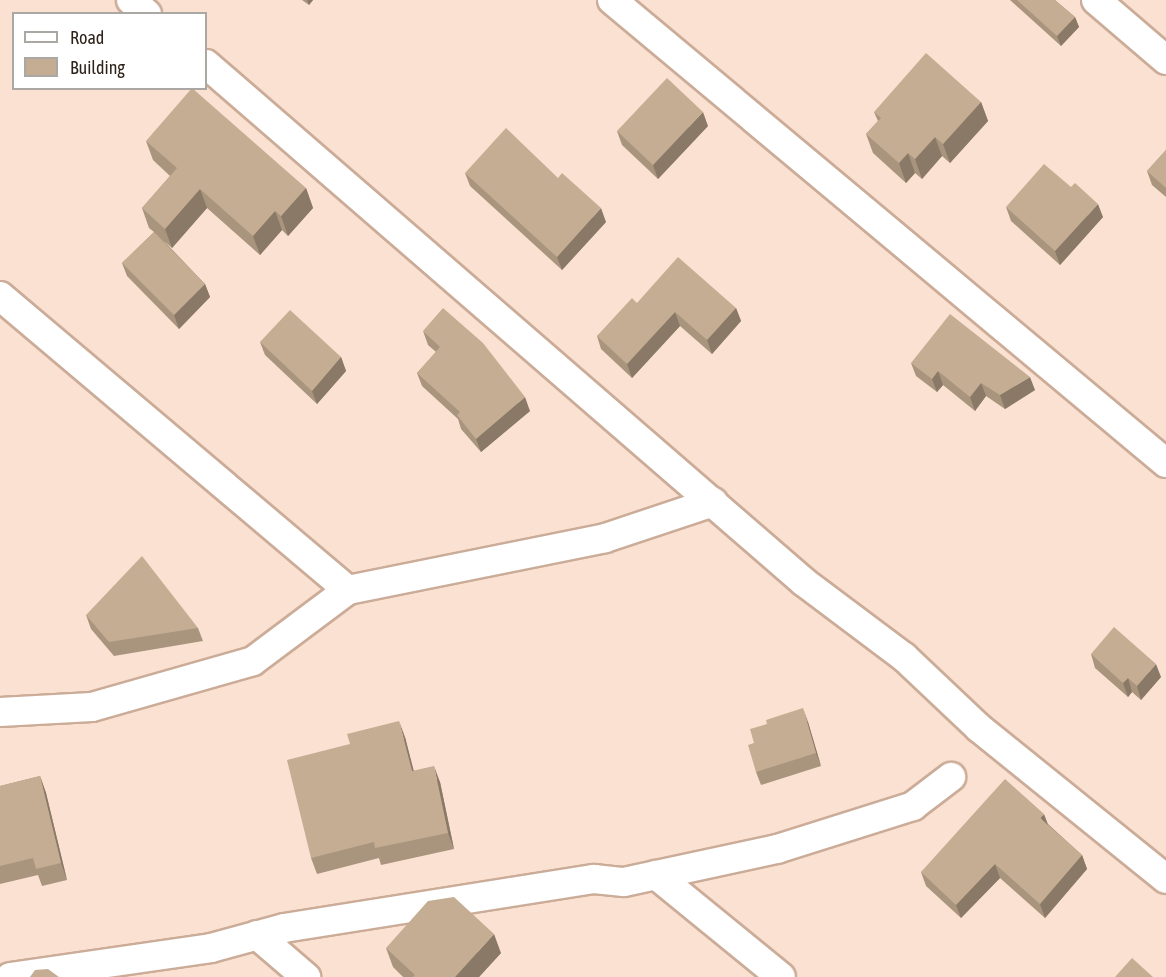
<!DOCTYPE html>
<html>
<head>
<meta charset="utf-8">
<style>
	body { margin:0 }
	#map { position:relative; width:1166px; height:977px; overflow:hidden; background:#fbe1d1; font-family:"Asap Condensed",sans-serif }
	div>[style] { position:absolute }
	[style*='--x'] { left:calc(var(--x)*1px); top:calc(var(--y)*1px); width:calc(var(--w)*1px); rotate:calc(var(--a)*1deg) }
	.roads { filter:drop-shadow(2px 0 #cbac98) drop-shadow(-2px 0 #cbac98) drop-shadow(0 2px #cbac98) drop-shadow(0 -2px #cbac98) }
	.street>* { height:28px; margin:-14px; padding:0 14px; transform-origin:14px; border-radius:14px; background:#fff }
	.wall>* { inset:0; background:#a9957e }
	.shaded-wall>* { inset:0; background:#897966 }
	.building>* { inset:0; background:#c4ad92 }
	span { translate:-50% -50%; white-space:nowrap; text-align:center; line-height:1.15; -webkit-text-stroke:6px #fff; paint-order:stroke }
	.legend { position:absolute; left:12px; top:12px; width:195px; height:78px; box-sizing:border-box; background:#fff; border:2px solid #aba7a3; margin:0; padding:8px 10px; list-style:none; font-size:18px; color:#2e221a }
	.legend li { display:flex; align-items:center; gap:12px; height:30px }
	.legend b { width:30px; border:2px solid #aba7a3 }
</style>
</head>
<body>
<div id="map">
	<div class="roads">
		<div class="street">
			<div style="--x:131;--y:0;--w:21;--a:41"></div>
			<div style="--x:612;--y:0;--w:722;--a:39.89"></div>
			<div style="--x:1096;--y:0;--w:92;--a:40.6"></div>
			<div style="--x:206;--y:64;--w:791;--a:40.9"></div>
			<div style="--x:804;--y:582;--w:125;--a:36.9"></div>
			<div style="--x:904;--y:657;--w:103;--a:43.4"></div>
			<div style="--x:979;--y:728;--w:240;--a:38.9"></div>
			<div style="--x:0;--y:296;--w:456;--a:40.2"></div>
			<div style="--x:0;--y:712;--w:92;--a:-3.1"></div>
			<div style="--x:92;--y:707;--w:167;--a:-15.9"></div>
			<div style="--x:253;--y:661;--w:119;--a:-36.8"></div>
			<div style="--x:348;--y:590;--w:262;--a:-11.4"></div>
			<div style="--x:605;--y:538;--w:114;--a:-18.4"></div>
			<div style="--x:656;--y:875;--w:161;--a:39.2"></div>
			<div style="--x:257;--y:935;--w:65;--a:40.6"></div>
			<div style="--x:10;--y:977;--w:203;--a:-8.2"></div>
			<div style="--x:211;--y:948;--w:76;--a:-15.3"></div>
			<div style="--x:284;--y:928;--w:314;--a:-9"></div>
			<div style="--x:594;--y:879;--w:30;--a:6"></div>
			<div style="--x:624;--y:882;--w:157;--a:-12.2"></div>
			<div style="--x:777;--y:849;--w:143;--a:-17.5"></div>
			<div style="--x:913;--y:806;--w:48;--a:-37.3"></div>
		</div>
	</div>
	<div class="wall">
		<div style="clip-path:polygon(302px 0,313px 0,309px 5px)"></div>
		<div style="clip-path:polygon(1010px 0,1055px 0,1075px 17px,1079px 27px,1061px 46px)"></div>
		<div style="clip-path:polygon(981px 102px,988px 121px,950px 163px,942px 156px,922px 179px,915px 173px,906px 183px,873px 153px,866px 134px,878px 121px,874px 112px)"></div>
		<div style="clip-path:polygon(708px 126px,658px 179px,622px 145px,617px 131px)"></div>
		<div style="clip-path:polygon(146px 141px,306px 188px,313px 208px,288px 236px,282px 230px,260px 255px,207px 208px,172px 248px,164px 241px,205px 284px,210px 297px,179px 329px,127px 276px,122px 263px,154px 232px,149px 228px,142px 208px,170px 176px,153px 160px)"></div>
		<div style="clip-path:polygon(1166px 150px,1166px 197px,1152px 185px,1147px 171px)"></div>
		<div style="clip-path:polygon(465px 173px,606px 222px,562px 270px,470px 186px)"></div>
		<div style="clip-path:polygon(1006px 207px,1103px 217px,1060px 265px,1011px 221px)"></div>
		<div style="clip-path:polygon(637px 303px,736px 308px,741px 321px,712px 354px,680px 326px,632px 378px,601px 349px,597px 336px)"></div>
		<div style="clip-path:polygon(423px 331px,530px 411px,481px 452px,461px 429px,458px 419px,422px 386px,417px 373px,436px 352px,428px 345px)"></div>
		<div style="clip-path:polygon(260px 342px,341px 357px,346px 371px,317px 404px,265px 355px)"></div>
		<div style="clip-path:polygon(911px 363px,1035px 390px,1005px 409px,986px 396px,975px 411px,943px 385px,937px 392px,916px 376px)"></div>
		<div style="clip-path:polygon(86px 615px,198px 628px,203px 641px,114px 656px,91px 629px)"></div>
		<div style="clip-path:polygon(1091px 654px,1161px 677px,1141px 700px,1132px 692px,1128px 697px,1095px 668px)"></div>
		<div style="clip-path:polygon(808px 722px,821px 766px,761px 785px,756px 772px,754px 743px)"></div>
		<div style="clip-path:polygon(405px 737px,413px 770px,440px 782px,454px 849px,381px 865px,379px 858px,317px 874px,311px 858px)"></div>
		<div style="clip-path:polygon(40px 776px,46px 793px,67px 880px,42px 886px,38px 875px,0 884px,0 786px)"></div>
		<div style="clip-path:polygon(1048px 824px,1082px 855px,1087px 869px,1045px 918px,1000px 878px,961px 918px,926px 886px,921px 872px)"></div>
		<div style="clip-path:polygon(386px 948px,501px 953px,479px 977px,403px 977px,393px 967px)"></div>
	</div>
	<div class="shaded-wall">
		<div style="clip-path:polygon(307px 0,313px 0,309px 5px)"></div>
		<div style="clip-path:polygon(1075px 17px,1079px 27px,1061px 46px,1057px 36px)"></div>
		<div style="clip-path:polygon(981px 102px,988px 121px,950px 163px,943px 144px)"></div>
		<div style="clip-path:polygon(703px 112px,708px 126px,658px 179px,653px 165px)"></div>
		<div style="clip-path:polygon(935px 137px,942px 156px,922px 179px,915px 159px)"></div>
		<div style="clip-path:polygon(908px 153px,915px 173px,906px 183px,899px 163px)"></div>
		<div style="clip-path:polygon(306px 188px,313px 208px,288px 236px,281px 216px)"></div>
		<div style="clip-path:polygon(200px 189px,207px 208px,172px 248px,165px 229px)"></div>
		<div style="clip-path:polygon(1098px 204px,1103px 217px,1060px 265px,1055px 251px)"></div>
		<div style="clip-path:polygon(601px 208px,606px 222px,562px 270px,557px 257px)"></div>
		<div style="clip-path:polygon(275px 211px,282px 230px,260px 255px,253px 236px)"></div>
		<div style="clip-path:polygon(205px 284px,210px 297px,179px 329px,174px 315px)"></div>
		<div style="clip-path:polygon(736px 308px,741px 321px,712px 354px,707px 340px)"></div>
		<div style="clip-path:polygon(675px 312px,680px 326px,632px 378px,627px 364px)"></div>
		<div style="clip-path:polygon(341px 357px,346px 371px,317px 404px,312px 391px)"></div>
		<div style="clip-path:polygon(938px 371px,943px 385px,937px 392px,932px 379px)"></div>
		<div style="clip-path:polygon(1030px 377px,1035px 390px,1005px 409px,1000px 395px)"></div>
		<div style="clip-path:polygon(981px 383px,986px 396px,975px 411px,970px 397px)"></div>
		<div style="clip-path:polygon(525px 397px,530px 411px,481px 452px,476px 439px)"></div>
		<div style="clip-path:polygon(1156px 664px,1161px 677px,1141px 700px,1137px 686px)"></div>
		<div style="clip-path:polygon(1128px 678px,1132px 692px,1128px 697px,1123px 683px)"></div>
		<div style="clip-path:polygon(803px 708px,808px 722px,821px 766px,816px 753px)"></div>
		<div style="clip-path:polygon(399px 721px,405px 737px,418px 787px,412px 771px)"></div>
		<div style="clip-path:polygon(434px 766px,440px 782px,454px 849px,448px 833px)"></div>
		<div style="clip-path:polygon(40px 776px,46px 793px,67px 880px,61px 863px)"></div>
		<div style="clip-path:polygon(1044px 814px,1049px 827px,1040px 818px)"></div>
		<div style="clip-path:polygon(1082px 855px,1087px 869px,1045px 918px,1040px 904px)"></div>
		<div style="clip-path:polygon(995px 864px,1000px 878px,961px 918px,956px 905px)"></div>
		<div style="clip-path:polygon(494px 934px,501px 953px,479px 977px,455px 977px)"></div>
	</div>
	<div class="building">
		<div style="clip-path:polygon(1017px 0,1055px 0,1075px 17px,1057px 36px)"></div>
		<div style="clip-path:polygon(926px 53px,981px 102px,943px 144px,935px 137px,915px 159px,908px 153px,899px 163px,866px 134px,881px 118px,874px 112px)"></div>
		<div style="clip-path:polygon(667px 78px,703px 112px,653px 165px,617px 131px)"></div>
		<div style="clip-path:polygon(192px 88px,306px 188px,281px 216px,275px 211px,253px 236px,200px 189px,165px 229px,142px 208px,177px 168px,146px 141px)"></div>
		<div style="clip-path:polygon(506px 128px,558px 178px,562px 173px,601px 208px,557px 257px,465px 173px)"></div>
		<div style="clip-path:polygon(1166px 150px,1166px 188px,1147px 171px)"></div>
		<div style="clip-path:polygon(1044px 164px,1071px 187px,1075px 183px,1098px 204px,1055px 251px,1006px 207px)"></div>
		<div style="clip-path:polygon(154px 232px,205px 284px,174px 315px,122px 263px)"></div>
		<div style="clip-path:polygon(678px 257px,736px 308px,707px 340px,675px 312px,627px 364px,597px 336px,632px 298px,637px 303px)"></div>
		<div style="clip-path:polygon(443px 308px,483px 343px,525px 397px,476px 439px,457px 415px,460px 412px,417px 373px,440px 347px,423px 331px)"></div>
		<div style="clip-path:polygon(290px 310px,341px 357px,312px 391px,260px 342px)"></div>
		<div style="clip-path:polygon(950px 314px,1030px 377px,1000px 395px,981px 383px,970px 397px,938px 371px,932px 379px,911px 363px)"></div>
		<div style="clip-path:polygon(142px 556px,198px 628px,109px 642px,86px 615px)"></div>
		<div style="clip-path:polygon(1114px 627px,1156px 664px,1137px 686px,1128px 678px,1123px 683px,1091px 654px)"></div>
		<div style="clip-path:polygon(803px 708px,816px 753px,756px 772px,748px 745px,754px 743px,750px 729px,767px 724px,766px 720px)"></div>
		<div style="clip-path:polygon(399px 721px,412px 771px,434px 766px,448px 833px,375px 848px,374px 842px,311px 858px,287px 760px,350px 744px,347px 734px)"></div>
		<div style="clip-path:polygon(40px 776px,61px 863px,36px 869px,33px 858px,0 866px,0 786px)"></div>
		<div style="clip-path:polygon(1005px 779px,1044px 814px,1040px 818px,1082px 855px,1040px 904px,995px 864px,956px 905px,921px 872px)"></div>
		<div style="clip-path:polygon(454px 897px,494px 934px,455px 977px,413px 977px,415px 975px,386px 948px,428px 901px)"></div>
		<div style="clip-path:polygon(1132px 958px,1153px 977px,1115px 977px)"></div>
		<div style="clip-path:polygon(48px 969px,59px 977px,30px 977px,35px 970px)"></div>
	</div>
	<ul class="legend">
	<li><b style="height:8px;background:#fff"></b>Road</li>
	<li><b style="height:16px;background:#c4ad92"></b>Building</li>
	</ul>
</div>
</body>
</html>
